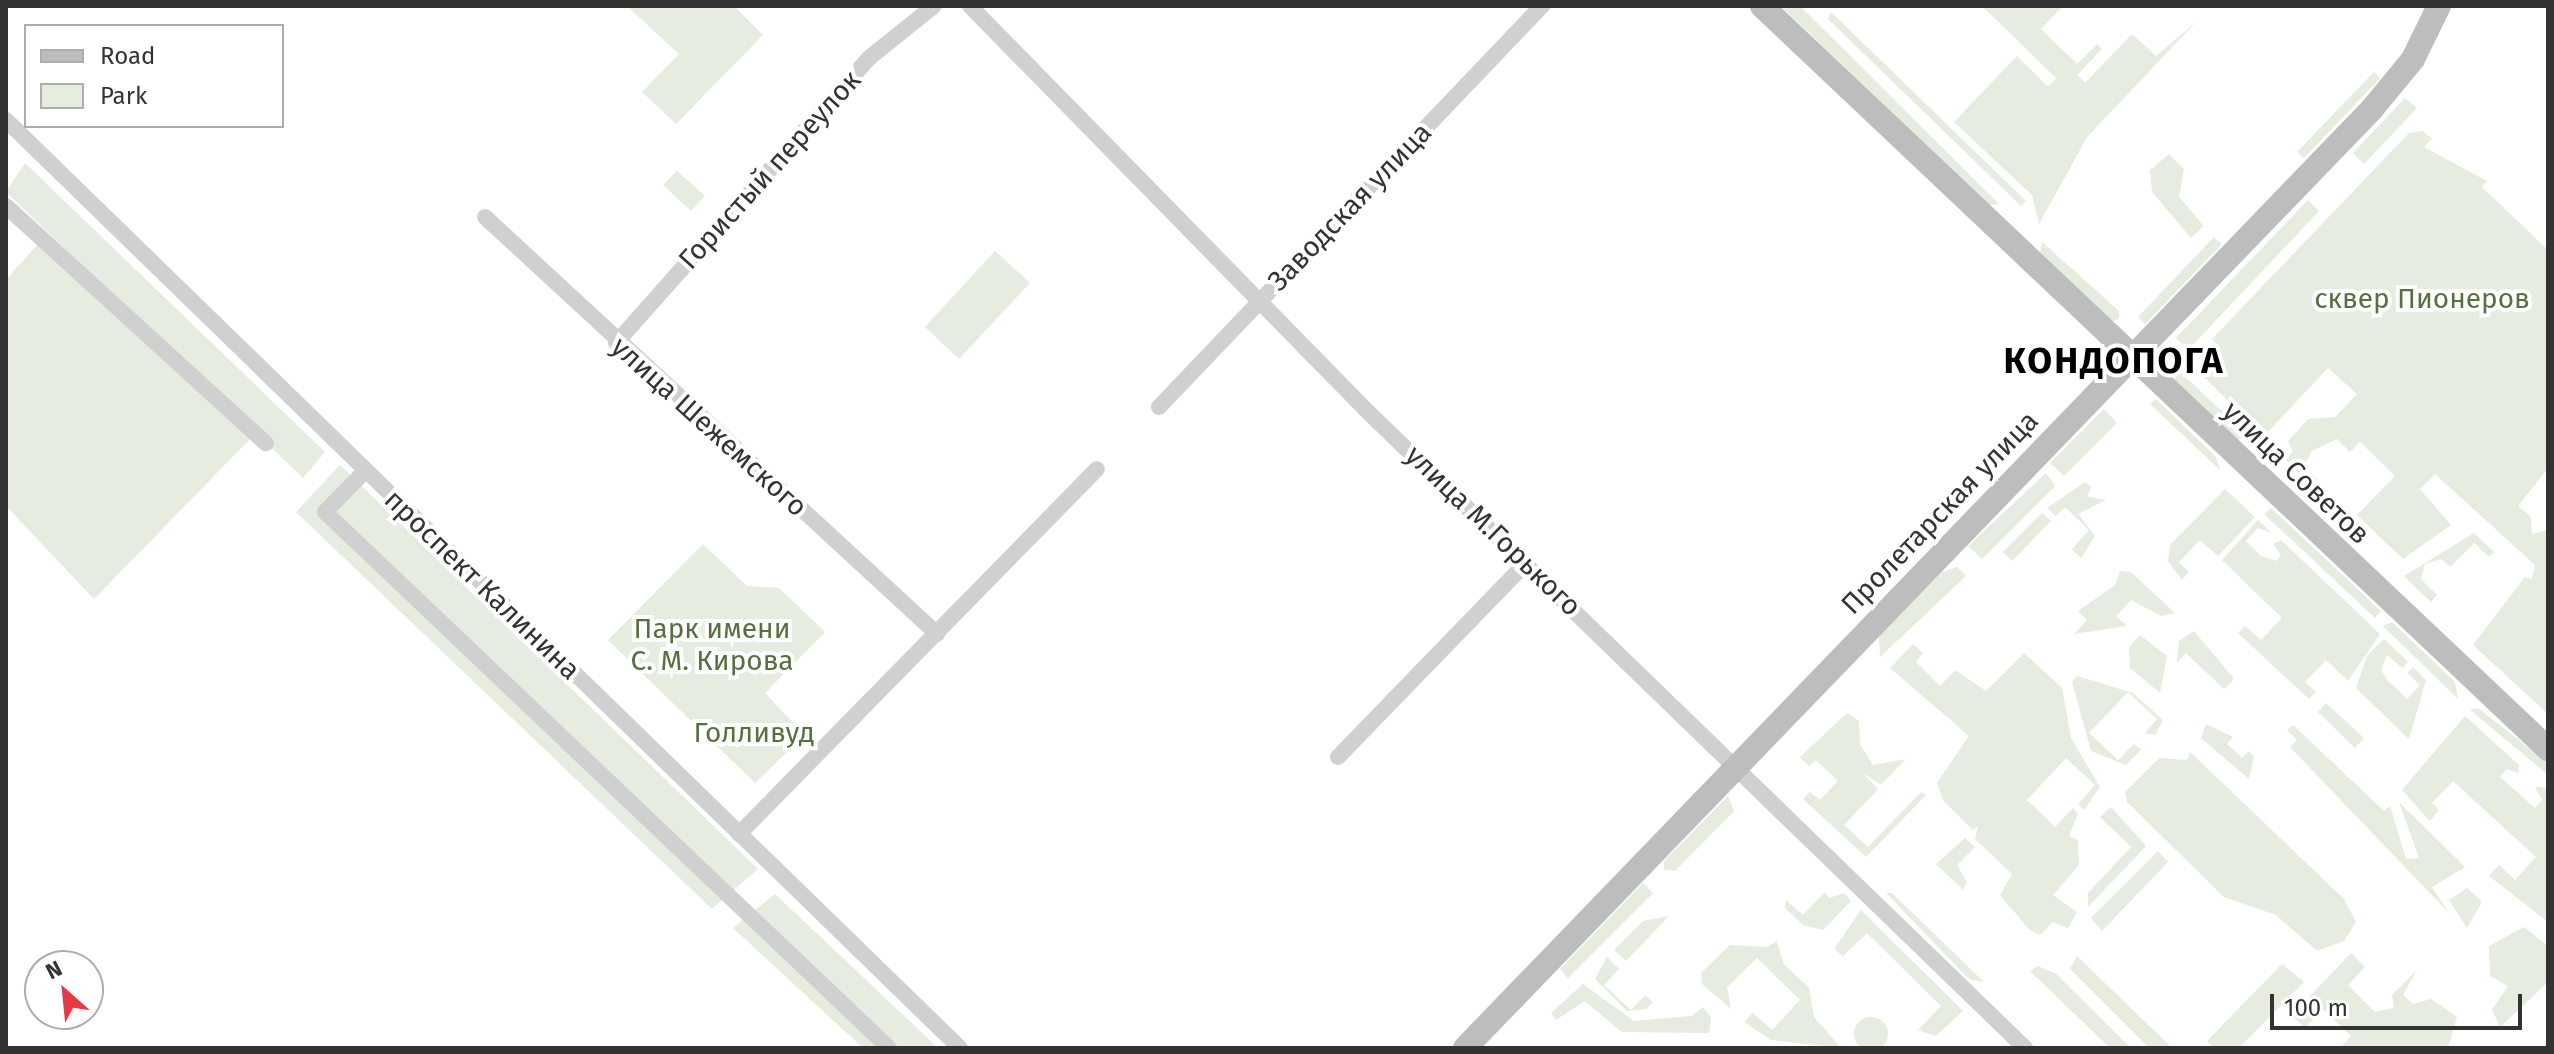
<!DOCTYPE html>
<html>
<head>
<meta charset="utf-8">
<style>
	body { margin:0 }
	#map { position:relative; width:2554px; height:1054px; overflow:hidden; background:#fff; font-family:"Fira Sans",sans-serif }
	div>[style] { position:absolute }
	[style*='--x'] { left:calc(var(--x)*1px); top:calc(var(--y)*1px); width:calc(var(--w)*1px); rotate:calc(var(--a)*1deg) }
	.green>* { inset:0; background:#e6ecdf }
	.round { border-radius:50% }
	.street>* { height:16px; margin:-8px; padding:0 8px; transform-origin:8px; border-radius:8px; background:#d0d0d0 }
	.secondary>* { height:24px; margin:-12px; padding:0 12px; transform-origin:12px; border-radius:12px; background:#bdbdbd }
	span { translate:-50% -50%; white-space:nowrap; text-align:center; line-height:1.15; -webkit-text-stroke:8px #fff; paint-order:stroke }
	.street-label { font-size:28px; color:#333 }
	.park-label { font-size:28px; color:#56703f }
	.district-label { font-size:36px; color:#000; font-weight:700; letter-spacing:2px }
	.frame { position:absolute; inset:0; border:8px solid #333; pointer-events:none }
	.legend { position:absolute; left:24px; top:24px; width:260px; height:104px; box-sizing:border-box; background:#fff; border:2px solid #adadad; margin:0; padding:10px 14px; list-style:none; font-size:24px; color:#333 }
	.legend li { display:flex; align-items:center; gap:16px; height:40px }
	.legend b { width:40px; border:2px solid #adadad }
	.north { position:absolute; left:24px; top:950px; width:80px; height:80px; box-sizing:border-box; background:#fff; border:2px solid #adadad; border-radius:50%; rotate:333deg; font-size:22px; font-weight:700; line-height:32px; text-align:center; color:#333 }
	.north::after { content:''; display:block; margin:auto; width:28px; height:36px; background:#e63946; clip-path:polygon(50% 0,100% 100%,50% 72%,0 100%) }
	.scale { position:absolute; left:2270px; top:994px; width:252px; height:36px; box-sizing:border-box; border:4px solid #333; border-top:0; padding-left:10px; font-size:24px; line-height:28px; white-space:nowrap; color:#333; -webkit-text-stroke:6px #fff; paint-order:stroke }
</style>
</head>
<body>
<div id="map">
	<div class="green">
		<div style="clip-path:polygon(627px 6px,734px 6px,763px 35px,676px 124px,642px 92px,679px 54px)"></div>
		<div style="clip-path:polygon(1781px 6px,1800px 6px,1999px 204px,1989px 205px)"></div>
		<div style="clip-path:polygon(1982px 6px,2063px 6px,2041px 29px,2077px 64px,2097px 44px,2102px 49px,2077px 75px,2085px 83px,2132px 34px,2156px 56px,2197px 21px,2087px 137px,2039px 224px,2032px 195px,1954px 122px,2017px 56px,2048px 87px,2056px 78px)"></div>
		<div style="clip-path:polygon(1831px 12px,2026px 201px,2021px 206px,1828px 19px)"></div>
		<div style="clip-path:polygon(2374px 72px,2380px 78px,2304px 158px,2297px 152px)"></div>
		<div style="clip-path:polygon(2405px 98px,2417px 108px,2364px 164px,2353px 153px)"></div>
		<div style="clip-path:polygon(2423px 131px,2432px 139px,2424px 147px,2487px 181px,2482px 187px,2548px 250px,2548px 468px,2518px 506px,2531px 517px,2532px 534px,2548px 530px,2548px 714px,2473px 645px,2525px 577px,2532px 579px,2535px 565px,2435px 474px,2420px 489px,2451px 525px,2403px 559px,2357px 515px,2395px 476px,2360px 442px,2350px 452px,2337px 439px,2312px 451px,2304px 466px,2318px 480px,2307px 482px,2286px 460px,2293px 451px,2288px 441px,2308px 419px,2335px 417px,2357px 394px,2328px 368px,2264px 436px,2202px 375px,2217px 344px,2212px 339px,2409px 133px)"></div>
		<div style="clip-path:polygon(2169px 154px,2184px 169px,2179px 197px,2204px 226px,2191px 238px,2152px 192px,2150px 170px)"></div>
		<div style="clip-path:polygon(25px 163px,325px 452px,303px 478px,6px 192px)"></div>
		<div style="clip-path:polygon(677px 171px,705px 196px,691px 211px,663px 185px)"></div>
		<div style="clip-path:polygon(2308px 200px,2319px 211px,2188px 350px,2176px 338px)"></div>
		<div style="clip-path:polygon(44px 237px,250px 439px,94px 599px,6px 506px,6px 280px)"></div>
		<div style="clip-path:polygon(2214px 237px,2222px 244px,2145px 324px,2138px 317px)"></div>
		<div style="clip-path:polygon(2042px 242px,2119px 311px,2119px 318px,2113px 322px,2040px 253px)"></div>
		<div style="clip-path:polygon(995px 251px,1030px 283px,959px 359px,925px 327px)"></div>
		<div style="clip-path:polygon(2180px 372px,2245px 433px,2237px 442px,2173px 380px)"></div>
		<div style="clip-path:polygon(2156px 399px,2216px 457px,2220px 470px,2150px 404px)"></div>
		<div style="clip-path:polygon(2104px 409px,2117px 423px,2064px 476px,2050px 463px)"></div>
		<div style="clip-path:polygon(340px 465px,758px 869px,712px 909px,296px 512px)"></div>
		<div style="clip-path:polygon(2046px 473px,2055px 486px,1982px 559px,1968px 546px)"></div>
		<div style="clip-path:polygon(2085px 482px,2091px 487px,2087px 496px,2106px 500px,2078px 514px,2095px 536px,2081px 558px,2072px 549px,2089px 530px,2065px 507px,2056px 516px,2047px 508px)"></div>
		<div style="clip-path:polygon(2225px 489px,2255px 517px,2218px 556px,2200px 540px,2179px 562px,2189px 572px,2182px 580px,2168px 561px,2170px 545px)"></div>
		<div style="clip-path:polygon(2271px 508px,2381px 611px,2375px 618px,2264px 514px)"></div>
		<div style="clip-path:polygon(2042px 513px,2051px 521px,2012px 561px,2003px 552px)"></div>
		<div style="clip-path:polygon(2258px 520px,2272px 533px,2258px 528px,2246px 541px,2261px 556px,2276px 561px,2281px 555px,2273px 544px,2281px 540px,2380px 634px,2348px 681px,2326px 660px,2305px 682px,2316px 692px,2309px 699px,2238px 633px,2245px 626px,2261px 640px,2282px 618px,2222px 560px)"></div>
		<div style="clip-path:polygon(2474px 533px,2494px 552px,2489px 557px,2474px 543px,2450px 567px,2441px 559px,2425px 564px,2421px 579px,2437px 595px,2431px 602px,2404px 576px)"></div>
		<div style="clip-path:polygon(703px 544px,747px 586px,779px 588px,825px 632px,765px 693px,805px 735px,755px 783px,608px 640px)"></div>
		<div style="clip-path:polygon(1957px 567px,1966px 576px,1880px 657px,1879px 635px,1942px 572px)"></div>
		<div style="clip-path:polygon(2120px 571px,2131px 572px,2175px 613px,2161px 616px,2131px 600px,2116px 616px,2127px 626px,2074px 634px,2087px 620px,2078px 611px,2115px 585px)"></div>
		<div style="clip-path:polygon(2392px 622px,2455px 682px,2458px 699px,2383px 626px)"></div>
		<div style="clip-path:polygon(2194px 631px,2234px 679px,2224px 689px,2186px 653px,2177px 662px,2179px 641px)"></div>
		<div style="clip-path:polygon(2140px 635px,2167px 656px,2160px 693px,2130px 668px,2129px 647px)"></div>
		<div style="clip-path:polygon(2384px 639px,2408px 662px,2402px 668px,2387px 655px,2381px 670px,2389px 682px,2407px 699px,2420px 685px,2407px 673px,2413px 667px,2426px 680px,2409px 739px,2356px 688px,2367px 656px)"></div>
		<div style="clip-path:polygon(1913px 644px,1923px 653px,1916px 662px,1940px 686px,1955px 670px,1986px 691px,2024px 653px,2062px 688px,2071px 738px,2100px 787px,2084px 810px,2078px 804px,2095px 785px,2066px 758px,2027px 800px,2055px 827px,2073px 808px,2078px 814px,2069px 836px,2078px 840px,2079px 865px,2053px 895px,2077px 912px,2068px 928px,2053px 922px,2040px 935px,2029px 929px,2000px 895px,2012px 874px,1975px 839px,1978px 826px,1973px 830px,1943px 800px,1937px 783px,1969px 736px,1890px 668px)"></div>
		<div style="clip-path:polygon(2077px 676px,2133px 693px,2163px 720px,2155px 735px,2145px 733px,2157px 719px,2128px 692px,2089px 733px,2118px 760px,2134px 744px,2141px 750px,2126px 765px,2091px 751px,2072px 682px)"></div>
		<div style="clip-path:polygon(2326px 703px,2364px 738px,2355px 748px,2318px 712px)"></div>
		<div style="clip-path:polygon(2478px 708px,2548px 763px,2548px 775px,2470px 710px)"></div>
		<div style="clip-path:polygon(1847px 713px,1859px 721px,1860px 744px,1873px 765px,1906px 759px,1881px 785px,1863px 773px,1878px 789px,1844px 825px,1868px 847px,1921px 792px,1926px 795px,1866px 857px,1803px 799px,1810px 792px,1820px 800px,1838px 781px,1816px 760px,1809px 766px,1800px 757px)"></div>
		<div style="clip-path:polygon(2465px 716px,2519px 765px,2518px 773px,2507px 769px,2500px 777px,2535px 808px,2542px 800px,2535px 787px,2548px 788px,2548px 922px,2489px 876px,2499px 865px,2515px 880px,2536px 857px,2453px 781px,2432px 803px,2439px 810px,2430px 821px,2402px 790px)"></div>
		<div style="clip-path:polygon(2206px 724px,2233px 737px,2227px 744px,2242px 758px,2249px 751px,2254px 757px,2249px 779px,2201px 738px)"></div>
		<div style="clip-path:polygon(2293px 725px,2384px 811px,2390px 806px,2406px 859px,2419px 858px,2399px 802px,2465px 867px,2432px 887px,2449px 913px,2290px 747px,2297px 740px,2287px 730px)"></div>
		<div style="clip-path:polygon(2190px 752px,2344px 899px,2356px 922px,2344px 941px,2317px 951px,2276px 915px,2224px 897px,2127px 802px,2125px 792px,2159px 758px,2187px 760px)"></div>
		<div style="clip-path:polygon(1728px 796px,1734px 811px,1675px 871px,1664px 870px,1664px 861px)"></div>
		<div style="clip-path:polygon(2111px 807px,2146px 846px,2088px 907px,2088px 893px,2131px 847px,2100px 817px)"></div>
		<div style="clip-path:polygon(1965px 838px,1975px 847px,1957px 865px,1967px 882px,1963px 890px,1936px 864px)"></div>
		<div style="clip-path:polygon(2158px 851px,2168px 862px,2102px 931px,2091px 918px)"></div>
		<div style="clip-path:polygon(1643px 883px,1653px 893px,1568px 978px,1560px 969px)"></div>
		<div style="clip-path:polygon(2467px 888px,2482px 902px,2467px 928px,2449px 900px)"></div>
		<div style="clip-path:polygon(1825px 892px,1829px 898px,1844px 893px,1851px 901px,1823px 930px,1803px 925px,1785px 908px,1786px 900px,1803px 915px)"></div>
		<div style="clip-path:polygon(1886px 893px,1892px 893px,1984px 982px,1969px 979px)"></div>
		<div style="clip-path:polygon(775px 894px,938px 1048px,863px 1048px,733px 928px)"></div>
		<div style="clip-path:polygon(1861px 910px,1963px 1011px,1936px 1036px,1918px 1030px,1941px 1006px,1867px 933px,1843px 956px,1834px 949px)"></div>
		<div style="clip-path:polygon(1669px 916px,1626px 961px,1614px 950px,1643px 921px)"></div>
		<div style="clip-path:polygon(2524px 927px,2548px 946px,2548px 982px,2500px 1027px,2492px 1010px,2508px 986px,2490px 976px,2489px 946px)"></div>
		<div style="clip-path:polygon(1777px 941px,1783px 963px,1809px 988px,1814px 1017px,1841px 1048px,1771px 1040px,1744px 1022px,1753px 1013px,1772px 1030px,1800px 1000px,1757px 958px,1727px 987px,1731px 1009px,1702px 984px,1701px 973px,1730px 945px,1767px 947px)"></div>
		<div style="clip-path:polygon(2351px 953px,2365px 967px,2348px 985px,2375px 1012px,2394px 1008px,2392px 995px,2417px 970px,2403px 995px,2413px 1004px,2431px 999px,2457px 1017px,2448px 1048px,2340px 1048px,2351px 1036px,2323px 1009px,2305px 1028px,2292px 1015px)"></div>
		<div style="clip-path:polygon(2077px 956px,2172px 1048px,2149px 1048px,2070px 969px)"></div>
		<div style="clip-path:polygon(1607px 957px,1619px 969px,1604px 985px,1631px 1010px,1645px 995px,1653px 1002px,1646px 1009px,1627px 1011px,1595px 979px)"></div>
		<div style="clip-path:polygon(2282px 964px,2304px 982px,2239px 1048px,2214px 1048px,2207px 1041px)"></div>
		<div style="clip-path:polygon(2038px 966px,2056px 974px,2131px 1048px,2110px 1048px,2030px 971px)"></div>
		<div style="clip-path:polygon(1583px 984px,1634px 1021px,1692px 1016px,1703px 1007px,1711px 1017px,1709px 1033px,1622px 1032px,1585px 1001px,1556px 1020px,1551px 1013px)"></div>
		<div class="round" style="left:1854px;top:1017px;width:34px;height:34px"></div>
	</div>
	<div class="street">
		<div style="--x:970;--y:6;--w:564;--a:45.57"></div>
		<div style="--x:1365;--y:409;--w:919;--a:44.07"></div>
		<div style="--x:6;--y:120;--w:1331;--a:44.21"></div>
		<div style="--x:6;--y:206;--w:352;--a:42.4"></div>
		<div style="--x:485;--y:217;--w:615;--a:42.69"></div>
		<div style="--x:616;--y:343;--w:381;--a:-48.4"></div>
		<div style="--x:869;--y:58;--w:83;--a:-38.7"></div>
		<div style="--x:1159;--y:407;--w:555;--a:-46.32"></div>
		<div style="--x:365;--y:471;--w:57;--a:134.3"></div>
		<div style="--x:325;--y:512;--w:778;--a:43.54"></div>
		<div style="--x:1338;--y:757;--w:270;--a:-45.9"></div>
		<div style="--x:739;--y:834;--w:511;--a:-45.55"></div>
	</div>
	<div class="secondary">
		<div style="--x:1762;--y:6;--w:1082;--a:43.39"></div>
		<div style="--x:1465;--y:1048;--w:1306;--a:-45.99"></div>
		<div style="--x:2372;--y:109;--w:65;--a:-50.6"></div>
		<div style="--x:2413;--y:59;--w:59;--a:-63.9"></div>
	</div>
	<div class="street-label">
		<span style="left:770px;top:170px;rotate:-48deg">Гористый переулок</span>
		<span style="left:1350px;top:207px;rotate:-46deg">Заводская улица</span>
		<span style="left:709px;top:427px;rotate:42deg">улица Шежемского</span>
		<span style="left:2296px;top:473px;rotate:44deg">улица Советов</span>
		<span style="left:1940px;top:513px;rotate:-46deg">Пролетарская улица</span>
		<span style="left:1493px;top:531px;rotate:44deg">улица М.Горького</span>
		<span style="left:482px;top:585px;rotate:44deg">проспект Калинина</span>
	</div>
	<div class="park-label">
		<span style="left:2422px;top:299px">сквер Пионеров</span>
		<span style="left:712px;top:645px">Парк имени<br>С. М. Кирова</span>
		<span style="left:754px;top:733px">Голливуд</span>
	</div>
	<div class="district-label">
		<span style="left:2114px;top:362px">КОНДОПОГА</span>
	</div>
	<div class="frame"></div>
	<ul class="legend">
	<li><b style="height:10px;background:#bdbdbd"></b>Road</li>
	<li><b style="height:22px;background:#e6ecdf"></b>Park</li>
	</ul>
	<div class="north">N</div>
	<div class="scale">100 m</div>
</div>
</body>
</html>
